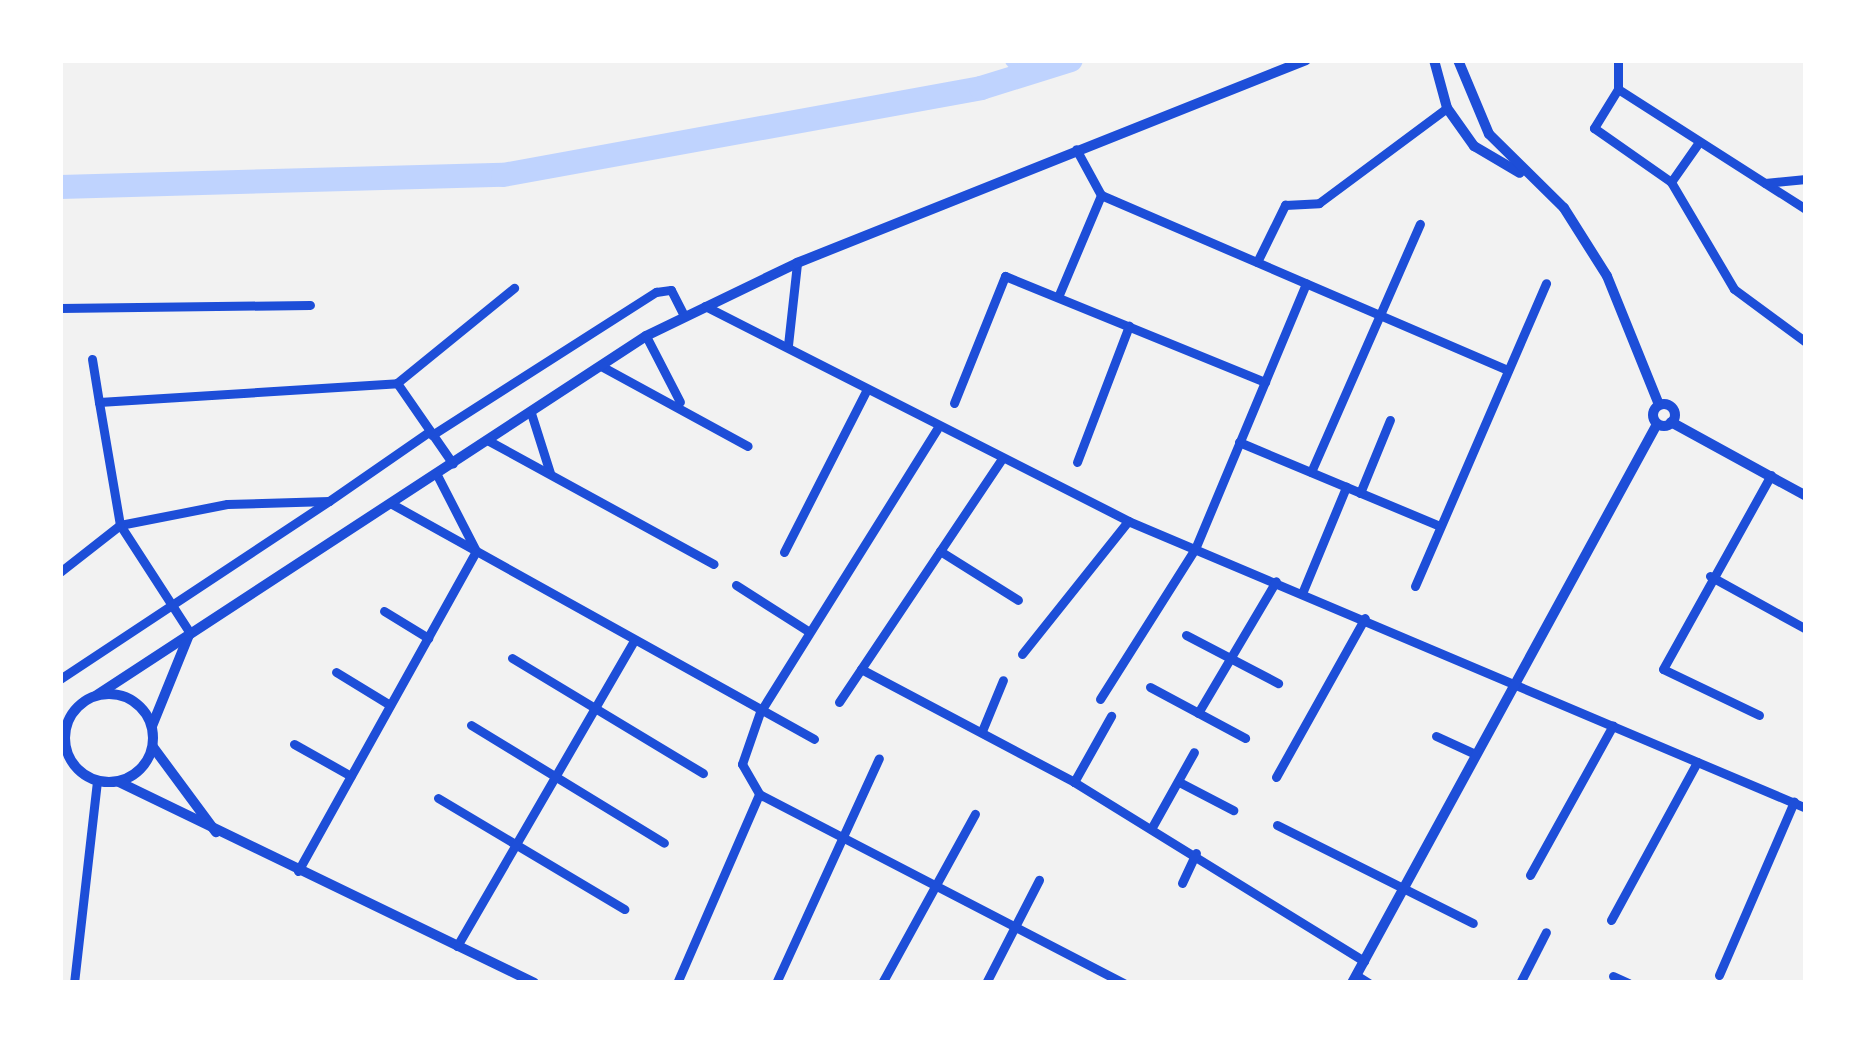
<!DOCTYPE html>
<html>
<head>
<meta charset="utf-8">
<style>
	body { margin:0 }
	#map { position:relative; width:1866px; height:1043px; overflow:hidden; background:#f2f2f2; font-family:"PT Sans",sans-serif }
	div>[style] { position:absolute }
	[style*='--x'] { left:calc(var(--x)*1px); top:calc(var(--y)*1px); width:calc(var(--w)*1px); rotate:calc(var(--a)*1deg) }
	.canal>* { height:15px; margin:-7.5px; padding:0 7.5px; transform-origin:7.5px; border-radius:7.5px; background:#bfd3fe }
	.river>* { height:24px; margin:-12px; padding:0 12px; transform-origin:12px; border-radius:12px; background:#bfd3fe }
	.minor>* { height:9px; margin:-4.5px; padding:0 4.5px; transform-origin:4.5px; border-radius:4.5px; background:#1d4ed8 }
	.tertiary>* { height:10px; margin:-5px; padding:0 5px; transform-origin:5px; border-radius:5px; background:#1d4ed8 }
	.tertiary>.ring { margin:-5px; padding:0; box-sizing:content-box; background:none; border:10px solid #1d4ed8; border-radius:50% }
	span { translate:-50% -50%; white-space:nowrap; text-align:center; line-height:1.15; -webkit-text-stroke:12px #fff; paint-order:stroke }
	.frame { position:absolute; inset:0; border:63px solid #fff; pointer-events:none }
</style>
</head>
<body>
<div id="map">
	<div class="canal">
		<div style="--x:1012;--y:60;--w:25;--a:37"></div>
	</div>
	<div class="river">
		<div style="--x:60;--y:187;--w:443;--a:-1.6"></div>
		<div style="--x:503;--y:175;--w:486;--a:-10.3"></div>
		<div style="--x:981;--y:88;--w:94;--a:-17.3"></div>
	</div>
	<div class="minor">
		<div style="--x:1618;--y:60;--w:29;--a:90"></div>
		<div style="--x:1618;--y:89;--w:46;--a:121.6"></div>
		<div style="--x:1594;--y:128;--w:94;--a:35"></div>
		<div style="--x:1671;--y:182;--w:124;--a:59.5"></div>
		<div style="--x:1734;--y:289;--w:89;--a:36.4"></div>
		<div style="--x:1618;--y:89;--w:223;--a:32.6"></div>
		<div style="--x:1671;--y:182;--w:45;--a:-54.9"></div>
		<div style="--x:1765;--y:183;--w:41;--a:-5.6"></div>
		<div style="--x:1101;--y:195;--w:443;--a:23.3"></div>
		<div style="--x:1257;--y:262;--w:64;--a:-63.8"></div>
		<div style="--x:1285;--y:205;--w:34;--a:-3"></div>
		<div style="--x:1319;--y:203;--w:159;--a:-36.6"></div>
		<div style="--x:1058;--y:297;--w:111;--a:-67.1"></div>
		<div style="--x:1101;--y:195;--w:52;--a:-118.5"></div>
		<div style="--x:705;--y:306;--w:475;--a:26.9"></div>
		<div style="--x:1128;--y:521;--w:736;--a:22.94"></div>
		<div style="--x:60;--y:308;--w:250;--a:-0.7"></div>
		<div style="--x:646;--y:336;--w:74;--a:62.7"></div>
		<div style="--x:788;--y:345;--w:82;--a:-83.7"></div>
		<div style="--x:92;--y:359;--w:44;--a:80.8"></div>
		<div style="--x:601;--y:366;--w:167;--a:28.6"></div>
		<div style="--x:397;--y:383;--w:98;--a:55.3"></div>
		<div style="--x:954;--y:403;--w:137;--a:-68.1"></div>
		<div style="--x:1005;--y:276;--w:281;--a:22.2"></div>
		<div style="--x:531;--y:413;--w:63;--a:72.4"></div>
		<div style="--x:937;--y:429;--w:334;--a:122"></div>
		<div style="--x:760;--y:712;--w:55;--a:109.1"></div>
		<div style="--x:742;--y:764;--w:34;--a:60"></div>
		<div style="--x:759;--y:794;--w:411;--a:27.4"></div>
		<div style="--x:432;--y:435;--w:266;--a:-32.6"></div>
		<div style="--x:656;--y:292;--w:15;--a:-8"></div>
		<div style="--x:671;--y:290;--w:29;--a:63"></div>
		<div style="--x:489;--y:441;--w:256;--a:28.7"></div>
		<div style="--x:1239;--y:442;--w:218;--a:22.7"></div>
		<div style="--x:1077;--y:462;--w:146;--a:-69.1"></div>
		<div style="--x:1311;--y:472;--w:271;--a:-66.3"></div>
		<div style="--x:437;--y:475;--w:85;--a:62.8"></div>
		<div style="--x:1360;--y:493;--w:79;--a:-67.7"></div>
		<div style="--x:392;--y:504;--w:483;--a:29.1"></div>
		<div style="--x:940;--y:551;--w:92;--a:32.1"></div>
		<div style="--x:784;--y:552;--w:181;--a:-63"></div>
		<div style="--x:60;--y:572;--w:76;--a:-38.1"></div>
		<div style="--x:120;--y:525;--w:109;--a:-11.1"></div>
		<div style="--x:227;--y:504;--w:102;--a:-1.7"></div>
		<div style="--x:329;--y:501;--w:123;--a:-34.7"></div>
		<div style="--x:1710;--y:576;--w:110;--a:28.9"></div>
		<div style="--x:736;--y:585;--w:85;--a:32.6"></div>
		<div style="--x:1415;--y:586;--w:330;--a:-66.6"></div>
		<div style="--x:1303;--y:591;--w:113;--a:-67.5"></div>
		<div style="--x:384;--y:611;--w:52;--a:31.5"></div>
		<div style="--x:190;--y:633;--w:129;--a:-122.9"></div>
		<div style="--x:120;--y:525;--w:125;--a:-99.7"></div>
		<div style="--x:99;--y:402;--w:299;--a:-3.6"></div>
		<div style="--x:397;--y:383;--w:151;--a:-39.1"></div>
		<div style="--x:1186;--y:635;--w:104;--a:27.6"></div>
		<div style="--x:1022;--y:654;--w:170;--a:-51.4"></div>
		<div style="--x:512;--y:658;--w:223;--a:31.1"></div>
		<div style="--x:861;--y:669;--w:241;--a:27.9"></div>
		<div style="--x:1074;--y:782;--w:341;--a:31.7"></div>
		<div style="--x:336;--y:672;--w:63;--a:31.4"></div>
		<div style="--x:60;--y:679;--w:323;--a:-33.5"></div>
		<div style="--x:1150;--y:687;--w:108;--a:28.2"></div>
		<div style="--x:1100;--y:699;--w:178;--a:-57.7"></div>
		<div style="--x:1195;--y:549;--w:288;--a:-67.3"></div>
		<div style="--x:839;--y:702;--w:291;--a:-56.2"></div>
		<div style="--x:1198;--y:713;--w:153;--a:-59.4"></div>
		<div style="--x:1759;--y:715;--w:106;--a:-154.4"></div>
		<div style="--x:1663;--y:669;--w:222;--a:-60.9"></div>
		<div style="--x:471;--y:725;--w:226;--a:31.4"></div>
		<div style="--x:982;--y:731;--w:55;--a:-67.6"></div>
		<div style="--x:1436;--y:736;--w:41;--a:24.7"></div>
		<div style="--x:294;--y:744;--w:65;--a:29.3"></div>
		<div style="--x:1276;--y:777;--w:182;--a:-60.8"></div>
		<div style="--x:1074;--y:782;--w:76;--a:-60.7"></div>
		<div style="--x:1181;--y:783;--w:59;--a:27.4"></div>
		<div style="--x:438;--y:798;--w:217;--a:30.8"></div>
		<div style="--x:1277;--y:825;--w:219;--a:26.6"></div>
		<div style="--x:1151;--y:829;--w:88;--a:-60.8"></div>
		<div style="--x:298;--y:871;--w:366;--a:-60.9"></div>
		<div style="--x:1530;--y:875;--w:171;--a:-61"></div>
		<div style="--x:1182;--y:883;--w:33;--a:-65"></div>
		<div style="--x:1611;--y:920;--w:180;--a:-61.4"></div>
		<div style="--x:457;--y:946;--w:351;--a:-59.9"></div>
		<div style="--x:1356;--y:975;--w:15;--a:32"></div>
		<div style="--x:1719;--y:975;--w:189;--a:-66.6"></div>
		<div style="--x:1613;--y:976;--w:17;--a:25"></div>
		<div style="--x:74;--y:983;--w:203;--a:-83.5"></div>
		<div style="--x:677;--y:983;--w:206;--a:-66.5"></div>
		<div style="--x:776;--y:983;--w:247;--a:-65.4"></div>
		<div style="--x:882;--y:983;--w:193;--a:-61.2"></div>
		<div style="--x:986;--y:983;--w:116;--a:-62.8"></div>
		<div style="--x:1520;--y:983;--w:57;--a:-63"></div>
	</div>
	<div class="tertiary">
		<div style="--x:1434;--y:60;--w:50;--a:74.8"></div>
		<div style="--x:1447;--y:108;--w:47;--a:54.6"></div>
		<div style="--x:1474;--y:146;--w:53;--a:30.4"></div>
		<div style="--x:1458;--y:60;--w:80;--a:67.3"></div>
		<div style="--x:1489;--y:134;--w:105;--a:44.6"></div>
		<div style="--x:1564;--y:208;--w:80;--a:57.7"></div>
		<div style="--x:1607;--y:276;--w:139;--a:68"></div>
		<div class="ring" style="left:1653px;top:404px;width:12px;height:12px"></div>
		<div style="--x:1671;--y:422;--w:154;--a:28.7"></div>
		<div class="ring" style="left:65px;top:694px;width:78px;height:78px"></div>
		<div style="--x:97;--y:695;--w:656;--a:-33.18"></div>
		<div style="--x:646;--y:336;--w:168;--a:-25.8"></div>
		<div style="--x:797;--y:263;--w:548;--a:-21.74"></div>
		<div style="--x:152;--y:726;--w:98;--a:-67.9"></div>
		<div style="--x:153;--y:747;--w:106;--a:53.5"></div>
		<div style="--x:119;--y:782;--w:461;--a:25.8"></div>
		<div style="--x:1352;--y:983;--w:637;--a:-61.38"></div>
	</div>
	<div class="frame"></div>
</div>
</body>
</html>
